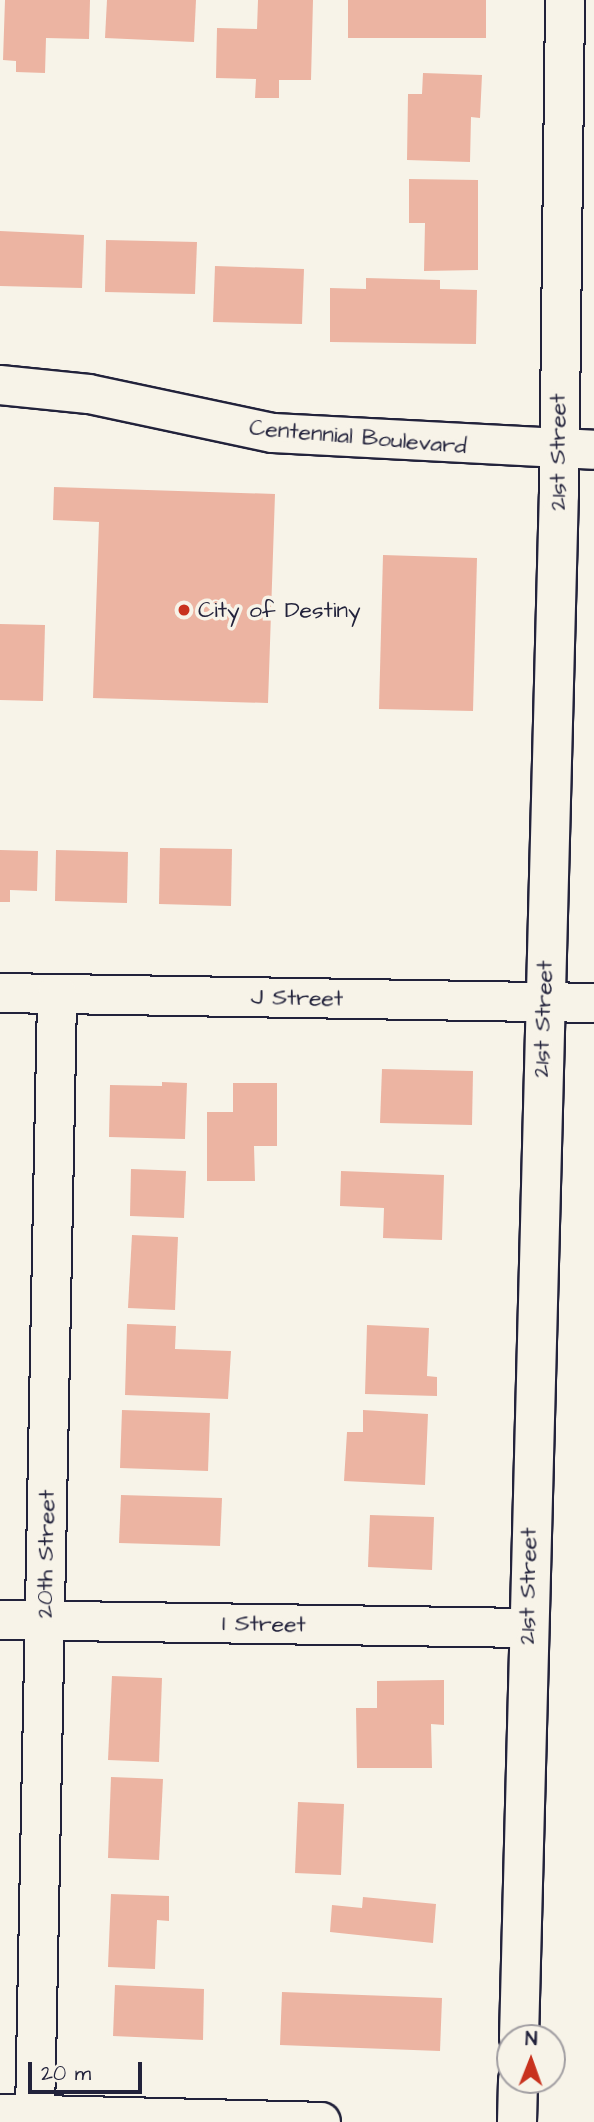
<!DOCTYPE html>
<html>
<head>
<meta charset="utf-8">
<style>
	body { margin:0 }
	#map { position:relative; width:594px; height:2122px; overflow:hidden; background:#f7f3e8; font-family:"Architects Daughter",sans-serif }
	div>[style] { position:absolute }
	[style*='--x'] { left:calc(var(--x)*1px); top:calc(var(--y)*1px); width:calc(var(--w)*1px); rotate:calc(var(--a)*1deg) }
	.building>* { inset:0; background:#ecb4a2 }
	.roads { filter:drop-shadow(2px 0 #22223b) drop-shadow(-2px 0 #22223b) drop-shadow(0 2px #22223b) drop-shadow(0 -2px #22223b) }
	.street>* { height:38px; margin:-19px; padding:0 19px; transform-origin:19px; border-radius:19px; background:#f7f3e8 }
	.secondary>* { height:38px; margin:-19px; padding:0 19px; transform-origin:19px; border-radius:19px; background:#f7f3e8 }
	.dots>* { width:19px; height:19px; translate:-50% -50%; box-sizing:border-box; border:4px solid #f7f3e8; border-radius:50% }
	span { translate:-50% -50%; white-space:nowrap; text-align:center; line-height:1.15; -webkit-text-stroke:7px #f7f3e8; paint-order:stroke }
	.street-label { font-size:23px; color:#22223b }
	.poi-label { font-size:23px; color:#22223b }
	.left { translate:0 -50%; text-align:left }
	.north { position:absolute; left:496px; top:2024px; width:70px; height:70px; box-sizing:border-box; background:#f7f3e8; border:2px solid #a29fa3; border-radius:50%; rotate:1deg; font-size:19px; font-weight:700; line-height:28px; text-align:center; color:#22223b }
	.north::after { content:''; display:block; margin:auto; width:24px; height:32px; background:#c8321e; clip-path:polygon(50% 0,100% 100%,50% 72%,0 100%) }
	.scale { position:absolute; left:28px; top:2062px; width:114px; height:32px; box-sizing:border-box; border:4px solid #22223b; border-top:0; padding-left:9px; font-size:21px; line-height:24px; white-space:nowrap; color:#22223b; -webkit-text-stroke:5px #f7f3e8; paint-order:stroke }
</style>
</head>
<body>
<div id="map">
	<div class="building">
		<div style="clip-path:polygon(5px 0,90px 0,89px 39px,46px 38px,45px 73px,16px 72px,16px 61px,3px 60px)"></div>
		<div style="clip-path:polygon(107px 0,196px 0,194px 42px,105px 38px)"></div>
		<div style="clip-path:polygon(258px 0,313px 0,311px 80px,279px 80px,279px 98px,255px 98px,256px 79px,216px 78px,217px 28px,257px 29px)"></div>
		<div style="clip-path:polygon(348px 0,486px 0,486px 38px,348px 38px)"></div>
		<div style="clip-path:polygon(423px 73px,482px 75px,480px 118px,471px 117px,470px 162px,407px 160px,408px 94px,422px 94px)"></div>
		<div style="clip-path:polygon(409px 179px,478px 180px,478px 270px,424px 271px,425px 223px,409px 223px)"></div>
		<div style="clip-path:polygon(0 231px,84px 235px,82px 288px,0 286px)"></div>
		<div style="clip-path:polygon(106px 240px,197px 242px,195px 294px,105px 292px)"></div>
		<div style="clip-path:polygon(215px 266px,304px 269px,302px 324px,213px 322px)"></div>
		<div style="clip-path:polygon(366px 278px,440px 280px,440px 289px,477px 290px,476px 344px,330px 342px,330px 288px,366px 289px)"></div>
		<div style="clip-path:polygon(54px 487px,275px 494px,268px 703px,93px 698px,99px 522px,53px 520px)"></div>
		<div style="clip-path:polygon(383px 555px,477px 558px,473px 711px,379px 709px)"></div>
		<div style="clip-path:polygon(0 624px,45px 625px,43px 701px,0 700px)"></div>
		<div style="clip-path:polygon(160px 848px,232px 849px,231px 906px,159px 904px)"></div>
		<div style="clip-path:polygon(0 850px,38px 851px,37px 891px,10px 890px,10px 902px,0 902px)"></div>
		<div style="clip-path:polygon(56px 850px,128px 852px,127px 903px,55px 901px)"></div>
		<div style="clip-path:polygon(382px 1069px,473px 1071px,472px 1125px,380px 1123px)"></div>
		<div style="clip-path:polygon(162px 1082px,187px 1083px,185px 1139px,109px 1137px,110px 1085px,162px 1086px)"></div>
		<div style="clip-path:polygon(233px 1083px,277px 1083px,277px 1146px,254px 1146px,255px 1181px,207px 1181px,207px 1112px,233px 1112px)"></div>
		<div style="clip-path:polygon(131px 1169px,186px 1171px,184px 1218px,130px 1216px)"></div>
		<div style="clip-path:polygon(341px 1171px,444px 1175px,442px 1240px,383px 1238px,384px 1208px,340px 1206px)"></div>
		<div style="clip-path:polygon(132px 1235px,178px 1237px,175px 1310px,128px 1308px)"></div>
		<div style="clip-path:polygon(127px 1324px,176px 1326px,175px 1349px,231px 1351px,228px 1399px,125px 1395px)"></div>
		<div style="clip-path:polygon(367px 1325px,429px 1328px,427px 1376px,437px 1377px,437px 1396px,365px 1394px)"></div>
		<div style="clip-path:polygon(122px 1410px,210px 1413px,208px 1471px,120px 1468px)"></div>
		<div style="clip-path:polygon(363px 1410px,428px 1414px,425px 1485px,344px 1481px,347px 1432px,363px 1432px)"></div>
		<div style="clip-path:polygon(121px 1495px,222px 1498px,220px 1546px,119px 1543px)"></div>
		<div style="clip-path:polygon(370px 1515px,434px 1517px,432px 1570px,368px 1567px)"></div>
		<div style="clip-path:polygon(112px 1676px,162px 1678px,159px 1762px,108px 1760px)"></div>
		<div style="clip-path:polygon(444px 1680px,444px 1725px,431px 1724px,432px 1768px,357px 1768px,356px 1708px,377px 1708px,377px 1681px)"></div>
		<div style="clip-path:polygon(111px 1777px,163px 1779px,159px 1860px,108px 1858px)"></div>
		<div style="clip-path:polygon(298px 1802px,344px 1804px,341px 1875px,295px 1873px)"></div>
		<div style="clip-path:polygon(111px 1894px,169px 1896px,169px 1921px,157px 1920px,155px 1969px,108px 1967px)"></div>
		<div style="clip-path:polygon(363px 1897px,436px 1904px,433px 1943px,330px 1932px,332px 1905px,362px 1908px)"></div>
		<div style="clip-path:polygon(115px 1985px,204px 1989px,203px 2040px,113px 2036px)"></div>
		<div style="clip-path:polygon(282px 1992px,442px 1998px,440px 2051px,280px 2045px)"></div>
	</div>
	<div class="roads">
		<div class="street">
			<div style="--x:0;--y:993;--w:594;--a:0.96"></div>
			<div style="--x:0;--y:1620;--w:528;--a:0.87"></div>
			<div style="--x:0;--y:2114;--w:321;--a:1.4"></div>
			<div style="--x:35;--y:2114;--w:1120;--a:-88.87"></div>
		</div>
		<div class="secondary">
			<div style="--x:0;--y:385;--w:89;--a:5.8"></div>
			<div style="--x:89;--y:394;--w:188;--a:12"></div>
			<div style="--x:273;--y:433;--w:321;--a:3"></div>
			<div style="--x:519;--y:2038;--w:1544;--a:-88.52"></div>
			<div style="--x:559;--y:495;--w:495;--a:-89.3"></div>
			<div style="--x:517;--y:2122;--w:42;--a:-88.6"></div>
		</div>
	</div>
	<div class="dots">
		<div style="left:184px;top:610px;background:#c8321e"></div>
	</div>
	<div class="street-label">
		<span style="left:358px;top:437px;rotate:5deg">Centennial Boulevard</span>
		<span style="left:558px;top:452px;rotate:-90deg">21st Street</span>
		<span style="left:297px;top:998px;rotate:1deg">J Street</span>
		<span style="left:543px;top:1019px;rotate:-88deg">21st Street</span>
		<span style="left:46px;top:1554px;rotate:-89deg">20th Street</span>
		<span style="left:528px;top:1586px;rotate:-89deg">21st Street</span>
		<span style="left:264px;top:1624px;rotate:1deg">I Street</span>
	</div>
	<div class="poi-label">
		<span class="left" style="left:198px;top:610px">City of Destiny</span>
	</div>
	<div class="north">N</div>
	<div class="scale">20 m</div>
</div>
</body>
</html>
